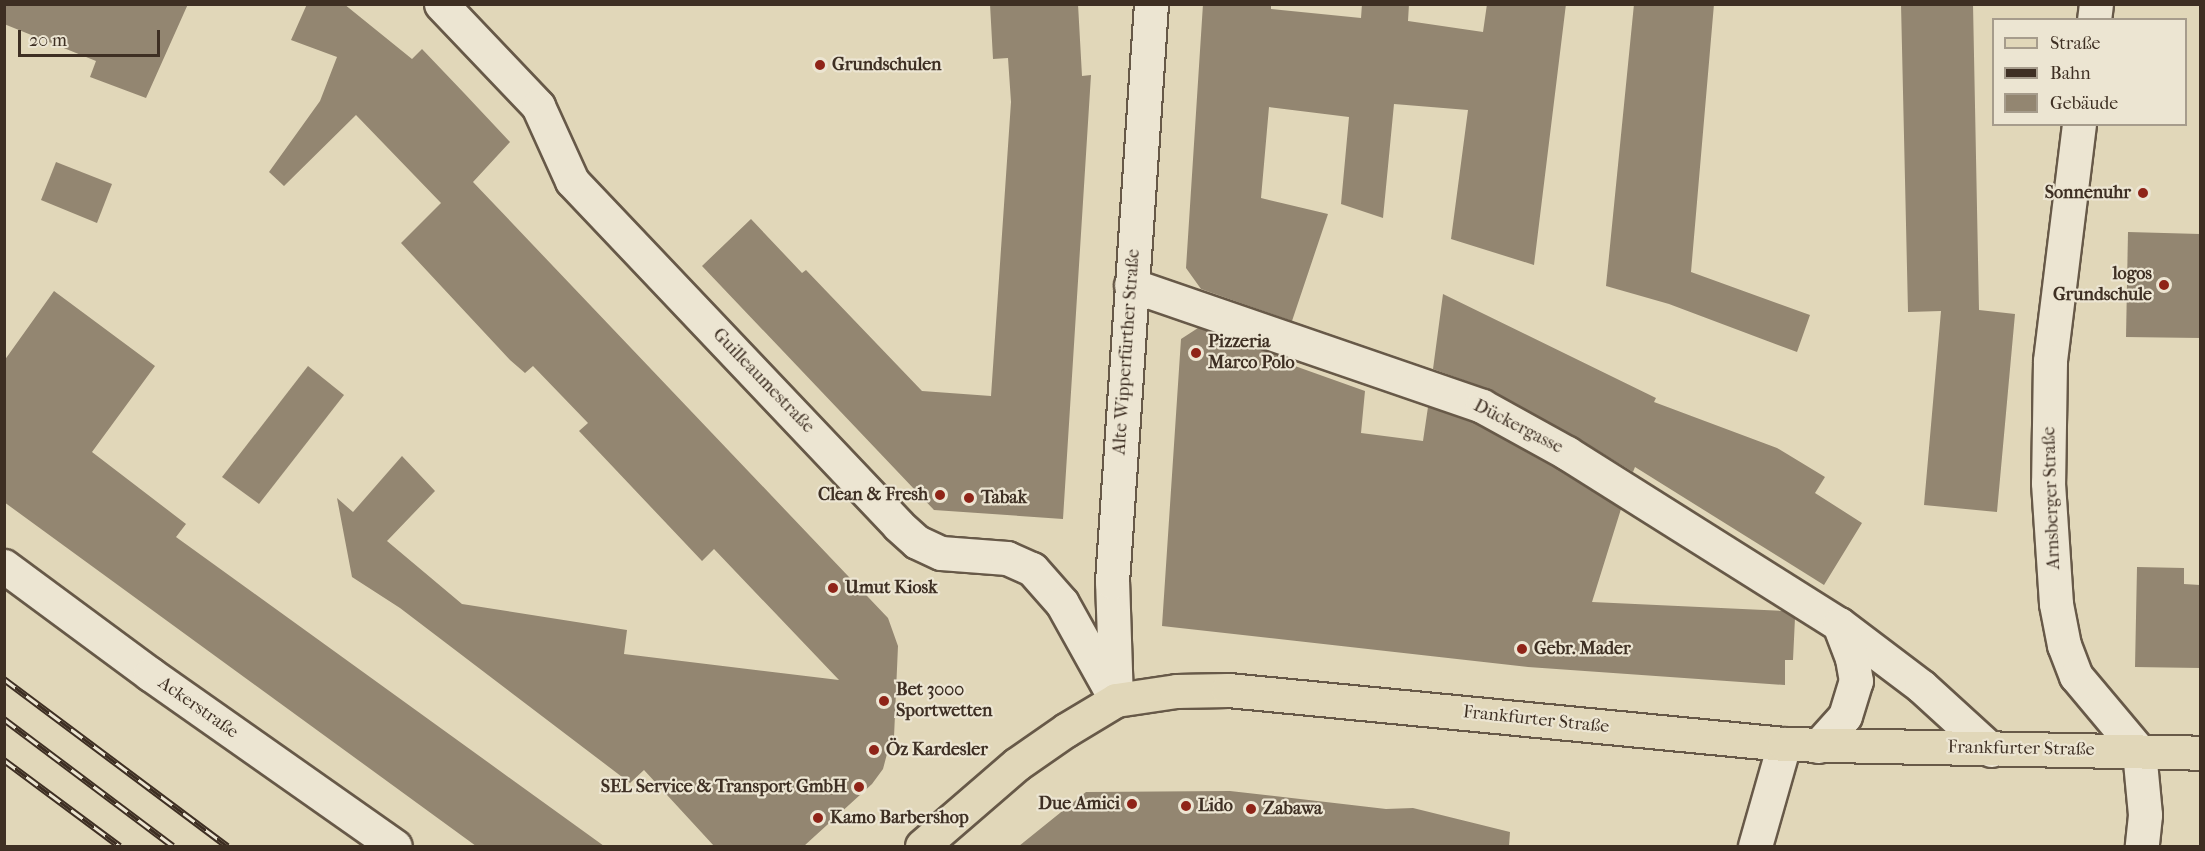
<!DOCTYPE html>
<html>
<head>
<meta charset="utf-8">
<style>
	body { margin:0 }
	#map { position:relative; width:2205px; height:851px; overflow:hidden; background:#e1d7b9; font-family:"IM FELL French Canon",serif }
	div>[style] { position:absolute }
	[style*='--x'] { left:calc(var(--x)*1px); top:calc(var(--y)*1px); width:calc(var(--w)*1px); rotate:calc(var(--a)*1deg) }
	.building>* { inset:0; background:#938671 }
	.roads { filter:drop-shadow(2px 0 #675948) drop-shadow(-2px 0 #675948) drop-shadow(0 2px #675948) drop-shadow(0 -2px #675948) }
	.street>* { height:33px; margin:-16.5px; padding:0 16.5px; transform-origin:16.5px; border-radius:16.5px; background:#ece5d2 }
	.secondary>* { height:33px; margin:-16.5px; padding:0 16.5px; transform-origin:16.5px; border-radius:16.5px; background:#ece5d2 }
	.primary>* { height:33px; margin:-16.5px; padding:0 16.5px; transform-origin:16.5px; border-radius:16.5px; background:#e1d7b9 }
	.rail>* { height:7px; margin-top:-3.5px; transform-origin:0; background:repeating-linear-gradient(90deg,#ece5d2 0 14px,#3e2f23 0 28px); box-sizing:border-box; border-block:2px solid #3e2f23 }
	.dots>* { width:16px; height:16px; translate:-50% -50%; box-sizing:border-box; border:3px solid #ece5d2; border-radius:50% }
	span { translate:-50% -50%; white-space:nowrap; text-align:center; line-height:1.15; -webkit-text-stroke:4.5px #ece5d2; paint-order:stroke }
	.poi-label { font-size:18px; color:#3e2f23; font-weight:700 }
	.left { translate:0 -50%; text-align:left }
	.right { translate:-100% -50%; text-align:right }
	.street-label { font-size:18px; color:#3e2f23 }
	.frame { position:absolute; inset:0; border:6px solid #3e2f23; pointer-events:none }
	.legend { position:absolute; left:1992px; top:18px; width:195px; height:108px; box-sizing:border-box; background:#ece5d2; border:2px solid #a69c8c; margin:0; padding:8px 10px; list-style:none; font-size:18px; color:#3e2f23 }
	.legend li { display:flex; align-items:center; gap:12px; height:30px }
	.legend b { width:30px; border:2px solid #a69c8c }
	.scale { position:absolute; left:18px; top:30px; width:142px; height:27px; box-sizing:border-box; border:3px solid #3e2f23; border-top:0; padding-left:8px; font-size:18px; line-height:21px; white-space:nowrap; color:#3e2f23; -webkit-text-stroke:4px #ece5d2; paint-order:stroke }
</style>
</head>
<body>
<div id="map">
	<div class="building">
		<div style="clip-path:polygon(4px 4px,188px 4px,146px 98px,90px 77px,96px 61px,4px 24px)"></div>
		<div style="clip-path:polygon(307px 4px,344px 4px,412px 59px,422px 49px,464px 93px,510px 142px,473px 182px,888px 618px,898px 646px,894px 737px,892px 735px,883px 769px,872px 784px,804px 846px,714px 846px,644px 770px,630px 783px,400px 608px,352px 577px,337px 498px,353px 512px,402px 456px,435px 491px,387px 541px,462px 604px,627px 630px,624px 654px,839px 680px,714px 549px,702px 561px,579px 431px,588px 423px,533px 366px,525px 373px,510px 360px,401px 243px,441px 203px,356px 115px,284px 186px,269px 172px,320px 101px,337px 57px,291px 40px)"></div>
		<div style="clip-path:polygon(990px 4px,1078px 4px,1082px 76px,1091px 75px,1063px 519px,934px 510px,702px 266px,751px 219px,802px 273px,806px 270px,922px 391px,991px 396px,1011px 102px,1008px 58px,993px 59px)"></div>
		<div style="clip-path:polygon(1203px 4px,1271px 4px,1271px 9px,1361px 18px,1362px 4px,1409px 4px,1408px 21px,1483px 32px,1487px 4px,1566px 4px,1534px 265px,1451px 239px,1468px 110px,1394px 104px,1383px 218px,1341px 204px,1349px 117px,1269px 107px,1261px 198px,1328px 214px,1292px 321px,1201px 289px,1186px 268px)"></div>
		<div style="clip-path:polygon(1634px 4px,1714px 4px,1691px 272px,1810px 315px,1797px 352px,1669px 304px,1606px 286px)"></div>
		<div style="clip-path:polygon(1901px 4px,1973px 4px,1979px 310px,2015px 314px,1997px 512px,1924px 505px,1941px 311px,1908px 312px)"></div>
		<div style="clip-path:polygon(56px 162px,112px 184px,97px 223px,41px 200px)"></div>
		<div style="clip-path:polygon(2128px 232px,2200px 234px,2200px 338px,2126px 337px)"></div>
		<div style="clip-path:polygon(54px 291px,155px 366px,92px 452px,186px 524px,176px 537px,604px 846px,476px 846px,4px 502px,4px 361px)"></div>
		<div style="clip-path:polygon(1443px 294px,1656px 398px,1654px 402px,1777px 448px,1825px 477px,1815px 493px,1862px 523px,1824px 585px,1635px 467px,1633px 472px,1576px 437px,1491px 390px,1433px 369px)"></div>
		<div style="clip-path:polygon(1198px 328px,1279px 356px,1278px 360px,1365px 391px,1361px 433px,1423px 441px,1428px 407px,1474px 423px,1557px 469px,1621px 509px,1592px 602px,1783px 611px,1795px 618px,1793px 660px,1785px 660px,1785px 685px,1528px 667px,1162px 626px,1181px 339px)"></div>
		<div style="clip-path:polygon(308px 366px,344px 395px,259px 504px,222px 477px)"></div>
		<div style="clip-path:polygon(2137px 567px,2184px 568px,2184px 584px,2200px 585px,2200px 668px,2135px 667px)"></div>
		<div style="clip-path:polygon(1230px 791px,1386px 809px,1413px 808px,1510px 832px,1509px 846px,1019px 846px,1086px 792px)"></div>
	</div>
	<div class="roads">
		<div class="street">
			<div style="--x:441;--y:4;--w:141;--a:46.4"></div>
			<div style="--x:538;--y:106;--w:82;--a:65.6"></div>
			<div style="--x:572;--y:181;--w:474;--a:46.5"></div>
			<div style="--x:898;--y:525;--w:25;--a:42"></div>
			<div style="--x:917;--y:542;--w:26;--a:25"></div>
			<div style="--x:941;--y:553;--w:66;--a:4.3"></div>
			<div style="--x:1007;--y:558;--w:27;--a:24"></div>
			<div style="--x:1032;--y:569;--w:45;--a:48.6"></div>
			<div style="--x:1062;--y:603;--w:111;--a:60.9"></div>
			<div style="--x:2094;--y:20;--w:16;--a:-83"></div>
			<div style="--x:2079;--y:124;--w:239;--a:97"></div>
			<div style="--x:2050;--y:361;--w:122;--a:90.9"></div>
			<div style="--x:2048;--y:483;--w:121;--a:86.2"></div>
			<div style="--x:2056;--y:604;--w:42;--a:79"></div>
			<div style="--x:2064;--y:645;--w:33;--a:69"></div>
			<div style="--x:2076;--y:676;--w:98;--a:50"></div>
			<div style="--x:2139;--y:751;--w:64;--a:84.6"></div>
			<div style="--x:2145;--y:815;--w:31;--a:96"></div>
			<div style="--x:1131;--y:285;--w:371;--a:19"></div>
			<div style="--x:1482;--y:406;--w:97;--a:28.9"></div>
			<div style="--x:1567;--y:453;--w:321;--a:32.2"></div>
			<div style="--x:1839;--y:624;--w:103;--a:37.1"></div>
			<div style="--x:1921;--y:686;--w:95;--a:42.4"></div>
			<div style="--x:4;--y:566;--w:182;--a:36.5"></div>
			<div style="--x:150;--y:674;--w:299;--a:35.1"></div>
			<div style="--x:1818;--y:746;--w:40;--a:-48"></div>
			<div style="--x:1845;--y:716;--w:37;--a:-73"></div>
			<div style="--x:1856;--y:681;--w:23;--a:-100"></div>
			<div style="--x:1852;--y:658;--w:36;--a:-111"></div>
			<div style="--x:1755;--y:846;--w:106;--a:-74.1"></div>
		</div>
		<div class="secondary">
			<div style="--x:1116;--y:700;--w:118;--a:-91.9"></div>
			<div style="--x:1112;--y:582;--w:579;--a:-86.14"></div>
		</div>
		<div class="primary">
			<div style="--x:922;--y:846;--w:125;--a:-40.8"></div>
			<div style="--x:1017;--y:764;--w:60;--a:-34.8"></div>
			<div style="--x:1066;--y:730;--w:58;--a:-31"></div>
			<div style="--x:1116;--y:700;--w:61;--a:-8.5"></div>
			<div style="--x:1176;--y:691;--w:52;--a:-1.1"></div>
			<div style="--x:1228;--y:690;--w:559;--a:5.55"></div>
			<div style="--x:1784;--y:744;--w:416;--a:1.2"></div>
		</div>
	</div>
	<div class="rail">
		<div style="--x:4;--y:679;--w:279;--a:36.8"></div>
		<div style="--x:4;--y:719;--w:211;--a:36.9"></div>
		<div style="--x:4;--y:760;--w:144;--a:36.6"></div>
	</div>
	<div class="dots">
		<div style="left:820px;top:65px;background:#8f2418"></div>
		<div style="left:2143px;top:193px;background:#8f2418"></div>
		<div style="left:2164px;top:285px;background:#8f2418"></div>
		<div style="left:1196px;top:353px;background:#8f2418"></div>
		<div style="left:940px;top:495px;background:#8f2418"></div>
		<div style="left:969px;top:498px;background:#8f2418"></div>
		<div style="left:833px;top:588px;background:#8f2418"></div>
		<div style="left:1522px;top:649px;background:#8f2418"></div>
		<div style="left:884px;top:701px;background:#8f2418"></div>
		<div style="left:874px;top:750px;background:#8f2418"></div>
		<div style="left:859px;top:787px;background:#8f2418"></div>
		<div style="left:1132px;top:804px;background:#8f2418"></div>
		<div style="left:1186px;top:806px;background:#8f2418"></div>
		<div style="left:1251px;top:809px;background:#8f2418"></div>
		<div style="left:818px;top:818px;background:#8f2418"></div>
	</div>
	<div class="poi-label">
		<span class="left" style="left:832px;top:65px">Grundschulen</span>
		<span class="right" style="left:2131px;top:193px">Sonnenuhr</span>
		<span class="right" style="left:2152px;top:285px">logos<br>Grundschule</span>
		<span class="left" style="left:1208px;top:353px">Pizzeria<br>Marco Polo</span>
		<span class="right" style="left:928px;top:495px">Clean &amp; Fresh</span>
		<span class="left" style="left:981px;top:498px">Tabak</span>
		<span class="left" style="left:845px;top:588px">Umut Kiosk</span>
		<span class="left" style="left:1534px;top:649px">Gebr. Mader</span>
		<span class="left" style="left:896px;top:701px">Bet 3000<br>Sportwetten</span>
		<span class="left" style="left:886px;top:750px">Öz Kardesler</span>
		<span class="right" style="left:847px;top:787px">SEL Service &amp; Transport GmbH</span>
		<span class="right" style="left:1120px;top:804px">Due Amici</span>
		<span class="left" style="left:1198px;top:806px">Lido</span>
		<span class="left" style="left:1263px;top:809px">Zabawa</span>
		<span class="left" style="left:830px;top:818px">Kamo Barbershop</span>
	</div>
	<div class="street-label">
		<span style="left:1127px;top:352px;rotate:-86deg">Alte Wipperfürther Straße</span>
		<span style="left:763px;top:381px;rotate:46deg">Guilleaumestraße</span>
		<span style="left:1518px;top:427px;rotate:27deg">Dückergasse</span>
		<span style="left:2052px;top:498px;rotate:-92deg">Arnsberger Straße</span>
		<span style="left:198px;top:708px;rotate:35deg">Ackerstraße</span>
		<span style="left:1536px;top:720px;rotate:6deg">Frankfurter Straße</span>
		<span style="left:2021px;top:749px;rotate:1deg">Frankfurter Straße</span>
	</div>
	<div class="frame"></div>
	<ul class="legend">
	<li><b style="height:8px;background:#e1d7b9"></b>Straße</li>
	<li><b style="height:8px;background:#3e2f23"></b>Bahn</li>
	<li><b style="height:16px;background:#938671"></b>Gebäude</li>
	</ul>
	<div class="scale">20 m</div>
</div>
</body>
</html>
